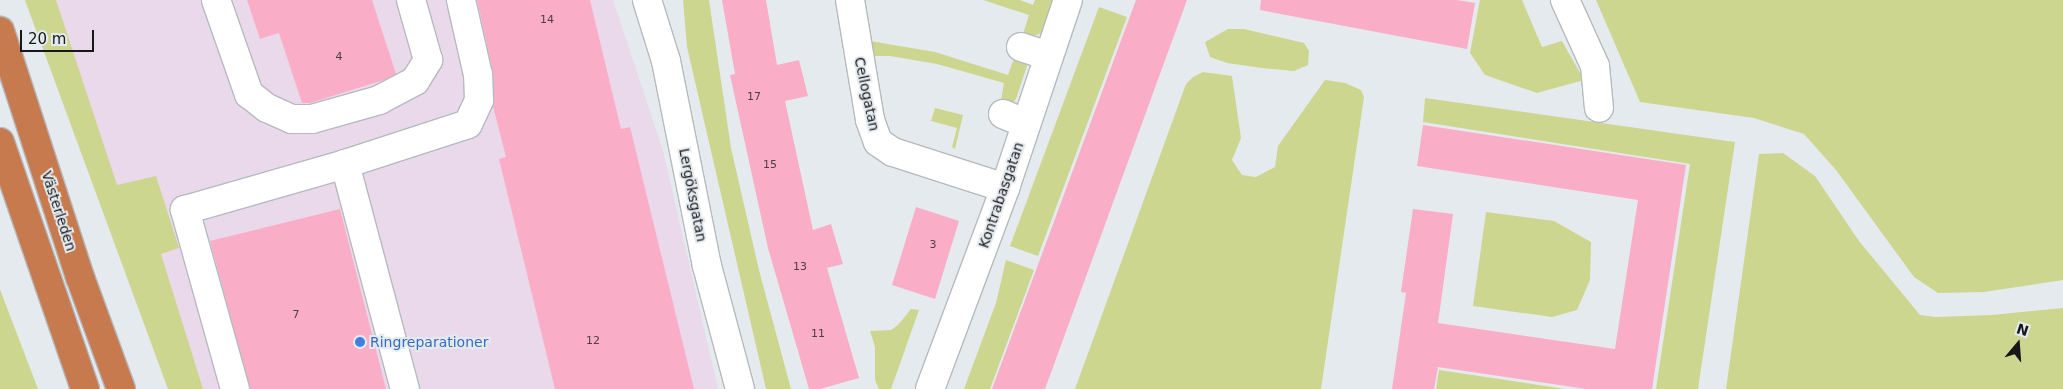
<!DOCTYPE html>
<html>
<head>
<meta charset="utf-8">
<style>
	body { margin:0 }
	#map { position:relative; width:2063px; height:389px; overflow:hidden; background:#e5eaee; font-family:"DejaVu Sans",sans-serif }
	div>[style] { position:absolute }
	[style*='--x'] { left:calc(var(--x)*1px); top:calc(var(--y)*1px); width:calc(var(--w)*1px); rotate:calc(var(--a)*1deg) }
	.commercial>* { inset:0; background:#e9d9eb }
	.green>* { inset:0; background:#cdd68e }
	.building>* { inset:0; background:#faadc6 }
	.roads { filter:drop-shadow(1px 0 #b5babe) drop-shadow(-1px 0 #b5babe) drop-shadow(0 1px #b5babe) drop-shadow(0 -1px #b5babe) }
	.minor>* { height:28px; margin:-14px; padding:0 14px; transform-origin:14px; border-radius:14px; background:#fff }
	.highway>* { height:28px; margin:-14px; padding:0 14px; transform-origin:14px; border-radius:14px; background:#c87a4f }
	.dots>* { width:14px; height:14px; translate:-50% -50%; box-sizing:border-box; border:2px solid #e5eaee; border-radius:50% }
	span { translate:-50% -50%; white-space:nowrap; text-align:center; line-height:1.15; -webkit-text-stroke:4px #e5eaee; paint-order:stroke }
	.number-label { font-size:11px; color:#4f3c44 }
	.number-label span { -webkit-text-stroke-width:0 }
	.street-label { font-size:14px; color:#161719 }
	.shop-label { font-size:14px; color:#366cbe }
	.left { translate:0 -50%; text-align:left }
	.north { position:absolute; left:1993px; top:319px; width:50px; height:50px; -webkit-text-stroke:4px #e5eaee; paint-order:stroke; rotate:18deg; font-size:14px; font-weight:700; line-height:20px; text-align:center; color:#161719 }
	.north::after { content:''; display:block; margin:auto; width:18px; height:22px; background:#161719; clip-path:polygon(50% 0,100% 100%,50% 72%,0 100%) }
	.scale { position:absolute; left:20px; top:30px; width:74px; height:22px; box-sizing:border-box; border:2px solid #161719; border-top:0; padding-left:6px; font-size:15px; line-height:18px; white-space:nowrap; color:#161719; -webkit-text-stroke:4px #e5eaee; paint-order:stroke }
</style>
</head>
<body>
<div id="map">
	<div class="commercial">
		<div style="clip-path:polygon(25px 0,613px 0,663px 151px,718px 389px,168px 389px)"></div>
	</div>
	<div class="green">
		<div style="clip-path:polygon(25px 0,56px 0,117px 185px,156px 176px,179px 248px,161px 254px,203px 389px,168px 389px)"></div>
		<div style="clip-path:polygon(683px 0,709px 0,731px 148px,759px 270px,791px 389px,766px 389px,687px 47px)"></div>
		<div style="clip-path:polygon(983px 0,1020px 0,1033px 5px,1035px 0,1053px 0,1042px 33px,1031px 37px,1023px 34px,1029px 15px)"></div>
		<div style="clip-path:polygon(1480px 0,1522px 0,1542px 47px,1562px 41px,1584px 80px,1537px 93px,1485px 75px,1470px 53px)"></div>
		<div style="clip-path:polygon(1596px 0,2063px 0,2063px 280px,1984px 292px,1938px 293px,1914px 277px,1836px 170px,1804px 134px,1754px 118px,1640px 102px)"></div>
		<div style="clip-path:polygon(1099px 7px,1127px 17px,1038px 256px,1010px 246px)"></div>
		<div style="clip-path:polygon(1228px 29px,1244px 29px,1304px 43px,1309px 51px,1308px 65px,1294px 71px,1262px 68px,1227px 63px,1210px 57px,1205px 42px)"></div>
		<div style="clip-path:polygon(864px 40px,935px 52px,1008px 75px,1014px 58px,1027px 63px,1027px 66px,1016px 99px,1012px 104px,1001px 100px,1004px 83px,937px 64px,890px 56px,870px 56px,885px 129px)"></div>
		<div style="clip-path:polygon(1203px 72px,1232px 76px,1241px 138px,1232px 160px,1242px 175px,1256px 177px,1275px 167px,1278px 146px,1325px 80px,1345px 83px,1361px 90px,1364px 97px,1321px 389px,1075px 389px,1186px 84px,1193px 77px)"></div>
		<div style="clip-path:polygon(1425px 98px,1735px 142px,1698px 389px,1656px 389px,1690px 164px,1423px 122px)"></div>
		<div style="clip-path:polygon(935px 108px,963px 115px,955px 149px,952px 147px,957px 128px,931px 121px)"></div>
		<div style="clip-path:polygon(1783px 153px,1815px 176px,1859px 241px,1920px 315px,1936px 317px,1992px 315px,2063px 308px,2063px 389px,1726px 389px,1759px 154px)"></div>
		<div style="clip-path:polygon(1486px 212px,1554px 221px,1591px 242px,1590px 280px,1577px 310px,1552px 317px,1473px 306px)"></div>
		<div style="clip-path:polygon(1006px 260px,1034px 270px,990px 389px,964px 389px,996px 303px)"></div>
		<div style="clip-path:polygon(0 289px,1px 292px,38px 389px,0 389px)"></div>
		<div style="clip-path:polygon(911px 309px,919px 310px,891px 389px,879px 389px,875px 380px,875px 347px,870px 331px,891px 330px,898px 325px)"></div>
		<div style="clip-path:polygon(1439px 370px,1565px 389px,1436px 389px)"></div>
	</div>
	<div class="building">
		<div style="clip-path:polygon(247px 0,372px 0,396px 74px,384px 80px,310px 103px,302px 103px,279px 33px,260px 39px)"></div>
		<div style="clip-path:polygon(477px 0,590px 0,621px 129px,630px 127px,694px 389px,555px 389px,499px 159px,506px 157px,493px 106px,493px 72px)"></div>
		<div style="clip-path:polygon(722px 0,766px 0,777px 65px,799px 60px,808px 96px,785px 101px,813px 230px,831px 224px,843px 264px,827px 268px,859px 378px,820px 389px,809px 389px,768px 248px,730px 75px,735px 74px)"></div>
		<div style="clip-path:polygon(1136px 0,1187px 0,1045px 389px,992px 389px)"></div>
		<div style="clip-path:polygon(1261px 0,1457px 0,1475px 3px,1467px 49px,1260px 10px)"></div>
		<div style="clip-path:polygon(1423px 125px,1686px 165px,1652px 389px,1586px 389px,1438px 367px,1434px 389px,1392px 389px,1406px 293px,1401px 292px,1413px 209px,1453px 214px,1438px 323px,1615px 349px,1638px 200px,1417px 166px)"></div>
		<div style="clip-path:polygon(916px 207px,959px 221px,935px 299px,892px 285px)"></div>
		<div style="clip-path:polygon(340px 209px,386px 389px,250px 389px,210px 241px)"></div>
	</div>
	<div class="roads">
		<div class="minor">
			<div style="--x:216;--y:0;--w:100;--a:70.7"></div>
			<div style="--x:249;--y:94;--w:23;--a:38"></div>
			<div style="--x:267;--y:108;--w:27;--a:24"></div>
			<div style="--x:292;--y:119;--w:20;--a:0"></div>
			<div style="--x:312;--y:119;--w:70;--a:-15.8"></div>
			<div style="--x:379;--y:100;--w:41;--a:-27.8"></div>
			<div style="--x:415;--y:81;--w:25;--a:-58"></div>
			<div style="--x:428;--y:60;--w:62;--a:-105.8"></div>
			<div style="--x:647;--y:0;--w:64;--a:72.7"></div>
			<div style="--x:666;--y:61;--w:209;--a:78.7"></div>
			<div style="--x:707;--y:266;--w:127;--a:75"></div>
			<div style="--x:850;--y:0;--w:122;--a:80.5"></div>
			<div style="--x:870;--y:120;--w:23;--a:70"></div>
			<div style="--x:878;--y:142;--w:18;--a:34"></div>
			<div style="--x:893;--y:152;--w:118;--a:17.8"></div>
			<div style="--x:1565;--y:0;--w:72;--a:65.6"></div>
			<div style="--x:1595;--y:66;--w:42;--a:84.6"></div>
			<div style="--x:1021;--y:47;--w:29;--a:18"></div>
			<div style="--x:1003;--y:114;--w:25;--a:23"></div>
			<div style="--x:345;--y:164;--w:129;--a:-18"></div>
			<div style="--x:468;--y:124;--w:26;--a:-65"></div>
			<div style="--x:479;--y:100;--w:25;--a:-92"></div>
			<div style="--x:478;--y:75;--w:77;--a:-102.8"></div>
			<div style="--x:235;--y:389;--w:186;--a:-105.6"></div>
			<div style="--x:185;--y:210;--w:166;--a:-16"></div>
			<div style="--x:345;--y:164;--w:233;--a:75.1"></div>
			<div style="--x:930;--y:389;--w:215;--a:-69.5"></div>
			<div style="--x:1005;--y:188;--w:198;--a:-71.5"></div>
		</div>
		<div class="highway">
			<div style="--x:0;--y:31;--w:259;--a:72"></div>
			<div style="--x:80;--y:277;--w:119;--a:69.9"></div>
			<div style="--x:0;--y:142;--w:261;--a:71"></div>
		</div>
	</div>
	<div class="dots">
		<div style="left:360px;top:342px;background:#3f7fe0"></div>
	</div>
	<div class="number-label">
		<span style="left:547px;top:20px">14</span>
		<span style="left:339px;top:57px">4</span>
		<span style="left:754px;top:97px">17</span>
		<span style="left:770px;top:165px">15</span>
		<span style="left:933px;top:245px">3</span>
		<span style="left:800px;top:267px">13</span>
		<span style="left:296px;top:315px">7</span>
		<span style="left:818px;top:334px">11</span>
		<span style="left:593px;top:341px">12</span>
	</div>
	<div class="street-label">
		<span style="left:867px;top:94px;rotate:78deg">Cellogatan</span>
		<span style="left:693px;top:195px;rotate:79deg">Lergöksgatan</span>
		<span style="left:1001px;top:195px;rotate:-71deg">Kontrabasgatan</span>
		<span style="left:59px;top:211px;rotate:72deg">Västerleden</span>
	</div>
	<div class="shop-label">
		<span class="left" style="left:370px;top:342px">Ringreparationer</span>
	</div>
	<div class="north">N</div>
	<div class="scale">20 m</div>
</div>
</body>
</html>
